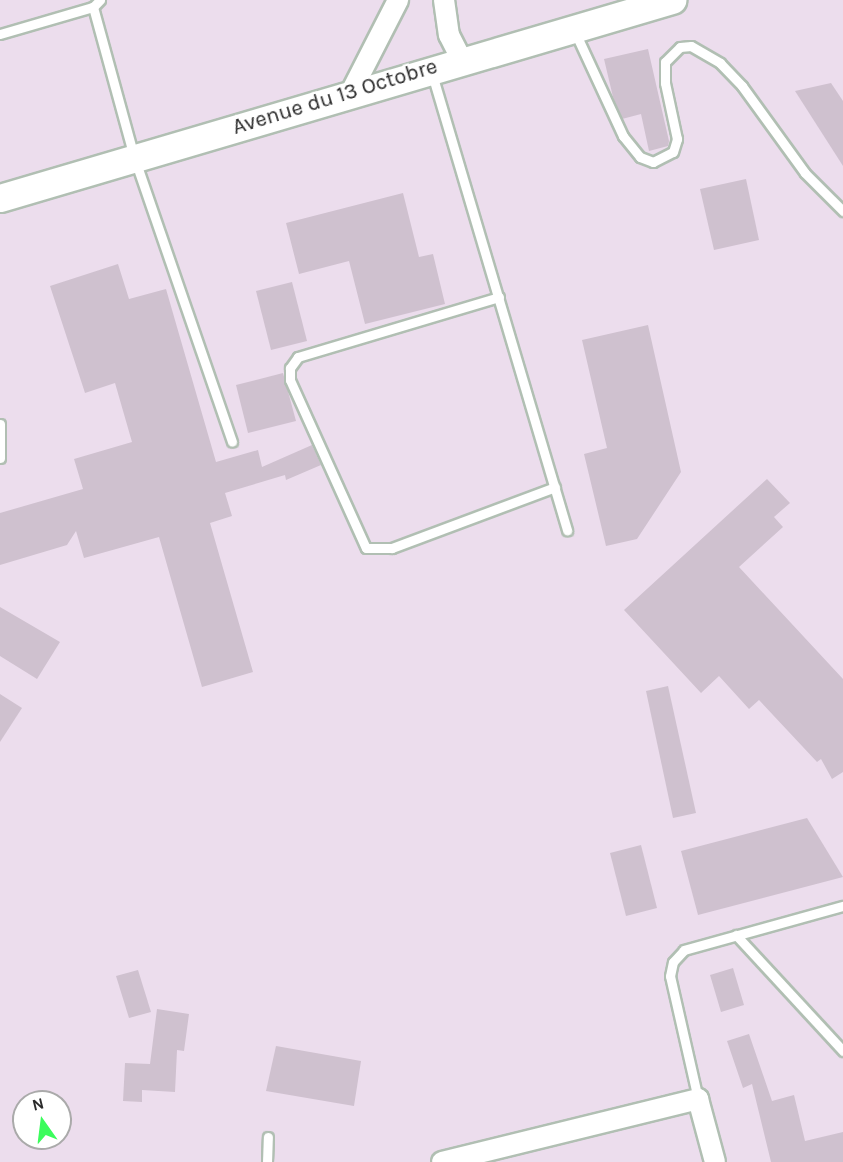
<!DOCTYPE html>
<html>
<head>
<meta charset="utf-8">
<style>
	body { margin:0 }
	#map { position:relative; width:843px; height:1162px; overflow:hidden; background:#ecdded; font-family:Karla,sans-serif }
	div>[style] { position:absolute }
	[style*='--x'] { left:calc(var(--x)*1px); top:calc(var(--y)*1px); width:calc(var(--w)*1px); rotate:calc(var(--a)*1deg) }
	.building>* { inset:0; background:#cfc1cf }
	.roads { filter:drop-shadow(2px 0 #b1bfb3) drop-shadow(-2px 0 #b1bfb3) drop-shadow(0 2px #b1bfb3) drop-shadow(0 -2px #b1bfb3) }
	.lane>* { height:9px; margin:-4.5px; padding:0 4.5px; transform-origin:4.5px; border-radius:4.5px; background:#fff }
	.street>* { height:20px; margin:-10px; padding:0 10px; transform-origin:10px; border-radius:10px; background:#fff }
	.secondary>* { height:27px; margin:-13.5px; padding:0 13.5px; transform-origin:13.5px; border-radius:13.5px; background:#fff }
	span { translate:-50% -50%; white-space:nowrap; text-align:center; line-height:1.15; -webkit-text-stroke:4.5px #fff; paint-order:stroke }
	.street-label { font-size:22px; color:#2b2b2b }
	.north { position:absolute; left:12px; top:1090px; width:60px; height:60px; box-sizing:border-box; background:#fff; border:2px solid #aaa; border-radius:50%; rotate:346deg; font-size:16px; font-weight:700; line-height:24px; text-align:center; color:#2b2b2b }
	.north::after { content:''; display:block; margin:auto; width:21px; height:27px; background:#3bfc5c; clip-path:polygon(50% 0,100% 100%,50% 72%,0 100%) }
</style>
</head>
<body>
<div id="map">
	<div class="building">
		<div style="clip-path:polygon(648px 49px,669px 141px,668px 146px,649px 151px,641px 114px,622px 119px,613px 97px,604px 59px)"></div>
		<div style="clip-path:polygon(831px 83px,843px 101px,843px 166px,795px 91px)"></div>
		<div style="clip-path:polygon(746px 179px,759px 240px,714px 250px,700px 189px)"></div>
		<div style="clip-path:polygon(403px 193px,419px 257px,433px 254px,445px 304px,365px 324px,349px 261px,299px 274px,286px 223px)"></div>
		<div style="clip-path:polygon(118px 264px,129px 299px,166px 289px,216px 462px,258px 450px,262px 467px,312px 445px,321px 465px,286px 480px,285px 475px,225px 493px,232px 516px,210px 523px,253px 672px,202px 687px,159px 537px,84px 558px,76px 531px,67px 545px,0 565px,0 513px,83px 489px,74px 459px,132px 442px,115px 383px,85px 393px,50px 286px)"></div>
		<div style="clip-path:polygon(292px 282px,307px 341px,271px 350px,256px 291px)"></div>
		<div style="clip-path:polygon(648px 325px,681px 472px,637px 539px,606px 546px,584px 454px,607px 448px,582px 340px)"></div>
		<div style="clip-path:polygon(283px 373px,296px 421px,248px 433px,236px 385px)"></div>
		<div style="clip-path:polygon(767px 479px,790px 503px,774px 517px,783px 527px,739px 567px,843px 679px,843px 772px,832px 779px,821px 759px,817px 762px,759px 700px,749px 709px,719px 676px,701px 693px,624px 610px)"></div>
		<div style="clip-path:polygon(0 607px,60px 642px,37px 679px,0 656px)"></div>
		<div style="clip-path:polygon(668px 686px,696px 813px,673px 818px,646px 691px)"></div>
		<div style="clip-path:polygon(0 694px,22px 708px,0 742px)"></div>
		<div style="clip-path:polygon(807px 818px,843px 877px,698px 915px,681px 851px)"></div>
		<div style="clip-path:polygon(641px 845px,657px 908px,626px 916px,610px 853px)"></div>
		<div style="clip-path:polygon(733px 968px,744px 1005px,721px 1012px,710px 975px)"></div>
		<div style="clip-path:polygon(138px 970px,151px 1012px,129px 1018px,116px 976px)"></div>
		<div style="clip-path:polygon(157px 1009px,189px 1014px,184px 1051px,177px 1050px,175px 1092px,142px 1090px,142px 1102px,123px 1101px,125px 1063px,150px 1064px)"></div>
		<div style="clip-path:polygon(749px 1034px,772px 1101px,794px 1095px,805px 1141px,843px 1132px,843px 1162px,771px 1162px,752px 1084px,743px 1088px,727px 1041px)"></div>
		<div style="clip-path:polygon(276px 1046px,361px 1061px,354px 1106px,266px 1091px)"></div>
	</div>
	<div class="roads">
		<div class="lane">
			<div style="--x:93;--y:7;--w:156;--a:74.7"></div>
			<div style="--x:134;--y:157;--w:301;--a:71"></div>
			<div style="--x:574;--y:30;--w:117;--a:65.2"></div>
			<div style="--x:623;--y:136;--w:27;--a:51"></div>
			<div style="--x:640;--y:157;--w:14;--a:21"></div>
			<div style="--x:653;--y:162;--w:22;--a:-27"></div>
			<div style="--x:673;--y:152;--w:14;--a:-73"></div>
			<div style="--x:677;--y:139;--w:57;--a:-102.1"></div>
			<div style="--x:665;--y:83;--w:21;--a:-90"></div>
			<div style="--x:665;--y:62;--w:21;--a:-45"></div>
			<div style="--x:680;--y:47;--w:11;--a:-5"></div>
			<div style="--x:691;--y:46;--w:34;--a:30"></div>
			<div style="--x:720;--y:63;--w:32;--a:46"></div>
			<div style="--x:742;--y:86;--w:107;--a:54.1"></div>
			<div style="--x:805;--y:173;--w:54;--a:45"></div>
			<div style="--x:0;--y:34;--w:97;--a:-16.2"></div>
			<div style="--x:93;--y:7;--w:10;--a:-45"></div>
			<div style="--x:432;--y:74;--w:476;--a:73.5"></div>
			<div style="--x:499;--y:297;--w:210;--a:163.4"></div>
			<div style="--x:298;--y:357;--w:14;--a:126"></div>
			<div style="--x:290;--y:368;--w:12;--a:90"></div>
			<div style="--x:290;--y:380;--w:184;--a:65.7"></div>
			<div style="--x:366;--y:548;--w:26;--a:0"></div>
			<div style="--x:392;--y:548;--w:174;--a:-20.5"></div>
			<div style="--x:0;--y:424;--w:34;--a:90"></div>
			<div style="--x:736;--y:935;--w:158;--a:47.3"></div>
			<div style="--x:698;--y:1099;--w:126;--a:-102.8"></div>
			<div style="--x:670;--y:976;--w:14;--a:-78"></div>
			<div style="--x:673;--y:962;--w:16;--a:-47"></div>
			<div style="--x:684;--y:950;--w:165;--a:-15.5"></div>
			<div style="--x:267;--y:1162;--w:25;--a:-88"></div>
		</div>
		<div class="street">
			<div style="--x:444;--y:0;--w:35;--a:82"></div>
			<div style="--x:449;--y:35;--w:27;--a:63"></div>
			<div style="--x:350;--y:94;--w:106;--a:-62.9"></div>
			<div style="--x:442;--y:1162;--w:264;--a:-13.8"></div>
			<div style="--x:698;--y:1099;--w:65;--a:74.9"></div>
		</div>
		<div class="secondary">
			<div style="--x:0;--y:198;--w:701;--a:-16.42"></div>
		</div>
	</div>
	<div class="street-label">
		<span style="left:335px;top:97px;rotate:-17deg">Avenue du 13 Octobre</span>
	</div>
	<div class="north">N</div>
</div>
</body>
</html>
